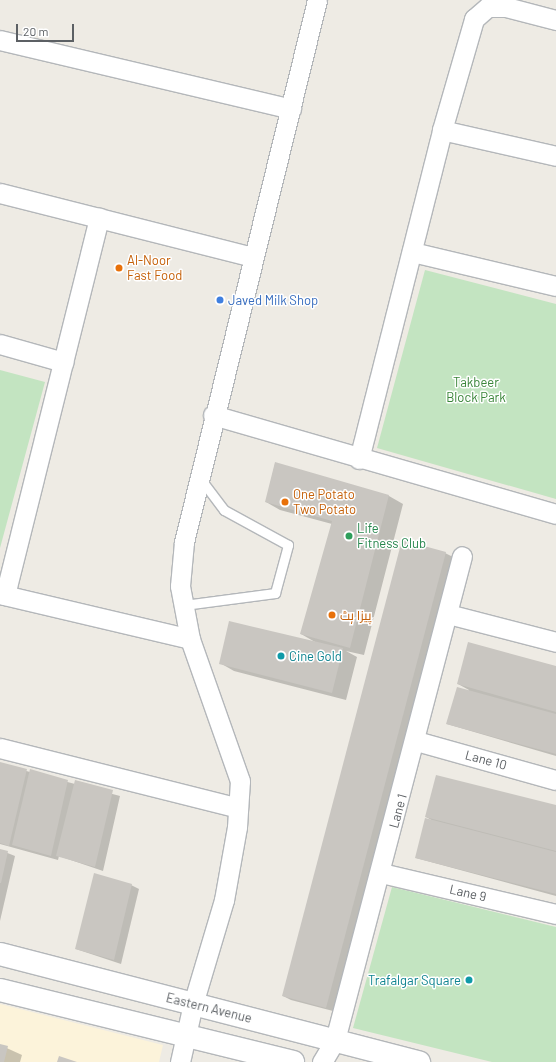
<!DOCTYPE html>
<html>
<head>
<meta charset="utf-8">
<style>
	body { margin:0 }
	#map { position:relative; width:556px; height:1062px; overflow:hidden; background:#eeebe4; font-family:Barlow,Cairo,sans-serif }
	div>[style] { position:absolute }
	[style*='--x'] { left:calc(var(--x)*1px); top:calc(var(--y)*1px); width:calc(var(--w)*1px); rotate:calc(var(--a)*1deg) }
	.commercial>* { inset:0; background:#fcf3da }
	.green>* { inset:0; background:#c3e4c1 }
	.shadow>* { inset:0; background:#0003 }
	.building>* { inset:0; background:#c9c6c1 }
	.roads { filter:drop-shadow(1px 0 #b4b7ba) drop-shadow(-1px 0 #b4b7ba) drop-shadow(0 1px #b4b7ba) drop-shadow(0 -1px #b4b7ba) }
	.service>* { height:9px; margin:-4.5px; padding:0 4.5px; transform-origin:4.5px; border-radius:4.5px; background:#fff }
	.minor>* { height:19px; margin:-9.5px; padding:0 9.5px; transform-origin:9.5px; border-radius:9.5px; background:#fff }
	.secondary>* { height:22px; margin:-11px; padding:0 11px; transform-origin:11px; border-radius:11px; background:#fff }
	.dots>* { width:11px; height:11px; translate:-50% -50%; box-sizing:border-box; border:2px solid #fff; border-radius:50% }
	span { translate:-50% -50%; white-space:nowrap; text-align:center; line-height:1.15; -webkit-text-stroke:3px #fff; paint-order:stroke }
	.food-label { font-size:13px; color:#c56008 }
	.left { translate:0 -50%; text-align:left }
	.shop-label { font-size:13px; color:#366cbe }
	.park-label { font-size:13px; color:#3a8539 }
	.leisure-label { font-size:13px; color:#27864d }
	.culture-label { font-size:13px; color:#0d838f }
	.right { translate:-100% -50%; text-align:right }
	.street-label { font-size:13px; color:#5c6064 }
	.scale { position:absolute; left:16px; top:24px; width:58px; height:18px; box-sizing:border-box; border:2px solid #5c6064; border-top:0; padding-left:5px; font-size:12px; line-height:14px; white-space:nowrap; color:#5c6064; -webkit-text-stroke:3px #fff; paint-order:stroke }
</style>
</head>
<body>
<div id="map">
	<div class="commercial">
		<div style="clip-path:polygon(0 1004px,163px 1045px,159px 1062px,0 1062px)"></div>
	</div>
	<div class="green">
		<div style="clip-path:polygon(425px 270px,556px 304px,556px 499px,377px 448px)"></div>
		<div style="clip-path:polygon(0 370px,45px 382px,0 548px)"></div>
		<div style="clip-path:polygon(392px 887px,556px 927px,556px 1062px,492px 1062px,353px 1028px)"></div>
	</div>
	<div class="shadow">
		<div style="clip-path:polygon(275px 464px,389px 496px,403px 504px,364px 655px,346px 651px,357px 657px,346px 700px,234px 671px,220px 663px,315px 642px,301px 634px,332px 524px,280px 510px,266px 502px)"></div>
		<div style="clip-path:polygon(445px 553px,453px 557px,333px 1011px,291px 1000px,283px 996px)"></div>
		<div style="clip-path:polygon(556px 667px,556px 756px,447px 724px,469px 690px,458px 684px)"></div>
		<div style="clip-path:polygon(0 764px,120px 796px,103px 871px,59px 856px,58px 860px,0 844px)"></div>
		<div style="clip-path:polygon(556px 806px,556px 896px,416px 858px,433px 821px,426px 817px)"></div>
		<div style="clip-path:polygon(0 850px,15px 856px,0 921px)"></div>
		<div style="clip-path:polygon(131px 885px,139px 889px,121px 964px,76px 949px)"></div>
		<div style="clip-path:polygon(0 1045px,22px 1055px,20px 1062px,0 1062px)"></div>
	</div>
	<div class="building">
		<div style="clip-path:polygon(275px 462px,389px 495px,350px 648px,300px 634px,332px 521px,265px 502px)"></div>
		<div style="clip-path:polygon(402px 540px,446px 552px,326px 1008px,282px 996px)"></div>
		<div style="clip-path:polygon(229px 621px,343px 648px,332px 693px,219px 664px)"></div>
		<div style="clip-path:polygon(468px 642px,556px 666px,556px 712px,457px 684px)"></div>
		<div style="clip-path:polygon(457px 687px,556px 714px,556px 754px,446px 724px)"></div>
		<div style="clip-path:polygon(0 762px,27px 769px,9px 846px,0 843px)"></div>
		<div style="clip-path:polygon(30px 769px,68px 780px,51px 856px,12px 845px)"></div>
		<div style="clip-path:polygon(436px 775px,556px 805px,556px 851px,425px 817px)"></div>
		<div style="clip-path:polygon(75px 780px,113px 790px,95px 867px,56px 856px)"></div>
		<div style="clip-path:polygon(425px 818px,556px 852px,556px 894px,415px 858px)"></div>
		<div style="clip-path:polygon(0 849px,8px 851px,1px 883px,0 883px)"></div>
		<div style="clip-path:polygon(94px 873px,132px 884px,114px 960px,75px 949px)"></div>
		<div style="clip-path:polygon(0 1044px,8px 1046px,4px 1062px,0 1062px)"></div>
		<div style="clip-path:polygon(59px 1056px,77px 1062px,57px 1062px)"></div>
	</div>
	<div class="roads">
		<div class="service">
			<div style="--x:184;--y:605;--w:92;--a:-7.5"></div>
			<div style="--x:275;--y:593;--w:50;--a:-74.8"></div>
			<div style="--x:288;--y:545;--w:73;--a:-151.3"></div>
			<div style="--x:224;--y:510;--w:39;--a:-127"></div>
		</div>
		<div class="minor">
			<div style="--x:0;--y:40;--w:299;--a:13.3"></div>
			<div style="--x:442;--y:130;--w:117;--a:12.8"></div>
			<div style="--x:0;--y:193;--w:261;--a:14.2"></div>
			<div style="--x:412;--y:252;--w:148;--a:13.3"></div>
			<div style="--x:0;--y:344;--w:66;--a:15.9"></div>
			<div style="--x:213;--y:415;--w:357;--a:16.1"></div>
			<div style="--x:359;--y:459;--w:339;--a:-75.8"></div>
			<div style="--x:442;--y:130;--w:116;--a:-73.9"></div>
			<div style="--x:474;--y:19;--w:18;--a:-41"></div>
			<div style="--x:488;--y:7;--w:18;--a:0"></div>
			<div style="--x:506;--y:7;--w:52;--a:14.6"></div>
			<div style="--x:0;--y:594;--w:195;--a:13.3"></div>
			<div style="--x:5;--y:595;--w:389;--a:-76"></div>
			<div style="--x:448;--y:614;--w:112;--a:14.5"></div>
			<div style="--x:416;--y:741;--w:145;--a:15.6"></div>
			<div style="--x:0;--y:748;--w:245;--a:14.1"></div>
			<div style="--x:381;--y:873;--w:180;--a:13.2"></div>
			<div style="--x:180;--y:1062;--w:59;--a:-77.4"></div>
			<div style="--x:193;--y:1004;--w:109;--a:-73.4"></div>
			<div style="--x:224;--y:900;--w:74;--a:-79.9"></div>
			<div style="--x:237;--y:827;--w:46;--a:-86.3"></div>
			<div style="--x:240;--y:781;--w:151;--a:-109.4"></div>
			<div style="--x:190;--y:639;--w:54;--a:-100.7"></div>
			<div style="--x:180;--y:586;--w:44;--a:-84.8"></div>
			<div style="--x:184;--y:542;--w:558;--a:-76.21"></div>
			<div style="--x:322;--y:1062;--w:26;--a:-59"></div>
			<div style="--x:335;--y:1040;--w:500;--a:-75.3"></div>
		</div>
		<div class="secondary">
			<div style="--x:0;--y:954;--w:433;--a:14.5"></div>
			<div style="--x:0;--y:990;--w:302;--a:13.8"></div>
		</div>
	</div>
	<div class="dots">
		<div style="left:119px;top:268px;background:#e8710a"></div>
		<div style="left:220px;top:300px;background:#3f7fe0"></div>
		<div style="left:285px;top:502px;background:#e8710a"></div>
		<div style="left:349px;top:536px;background:#2e9e5b"></div>
		<div style="left:332px;top:615px;background:#e8710a"></div>
		<div style="left:281px;top:656px;background:#0f9aa8"></div>
		<div style="left:469px;top:980px;background:#0f9aa8"></div>
	</div>
	<div class="food-label">
		<span class="left" style="left:127px;top:268px">Al-Noor<br>Fast Food</span>
		<span class="left" style="left:293px;top:502px">One Potato<br>Two Potato</span>
		<span class="left" style="left:340px;top:615px">پیزا ہٹ</span>
	</div>
	<div class="shop-label">
		<span class="left" style="left:228px;top:300px">Javed Milk Shop</span>
	</div>
	<div class="park-label">
		<span style="left:476px;top:390px">Takbeer<br>Block Park</span>
	</div>
	<div class="leisure-label">
		<span class="left" style="left:357px;top:536px">Life<br>Fitness Club</span>
	</div>
	<div class="culture-label">
		<span class="left" style="left:289px;top:656px">Cine Gold</span>
		<span class="right" style="left:461px;top:980px">Trafalgar Square</span>
	</div>
	<div class="street-label">
		<span style="left:486px;top:760px;rotate:15deg">Lane 10</span>
		<span style="left:398px;top:811px;rotate:-75deg">Lane 1</span>
		<span style="left:468px;top:893px;rotate:13deg">Lane 9</span>
		<span style="left:209px;top:1008px;rotate:14deg">Eastern Avenue</span>
	</div>
	<div class="scale">20 m</div>
</div>
</body>
</html>
